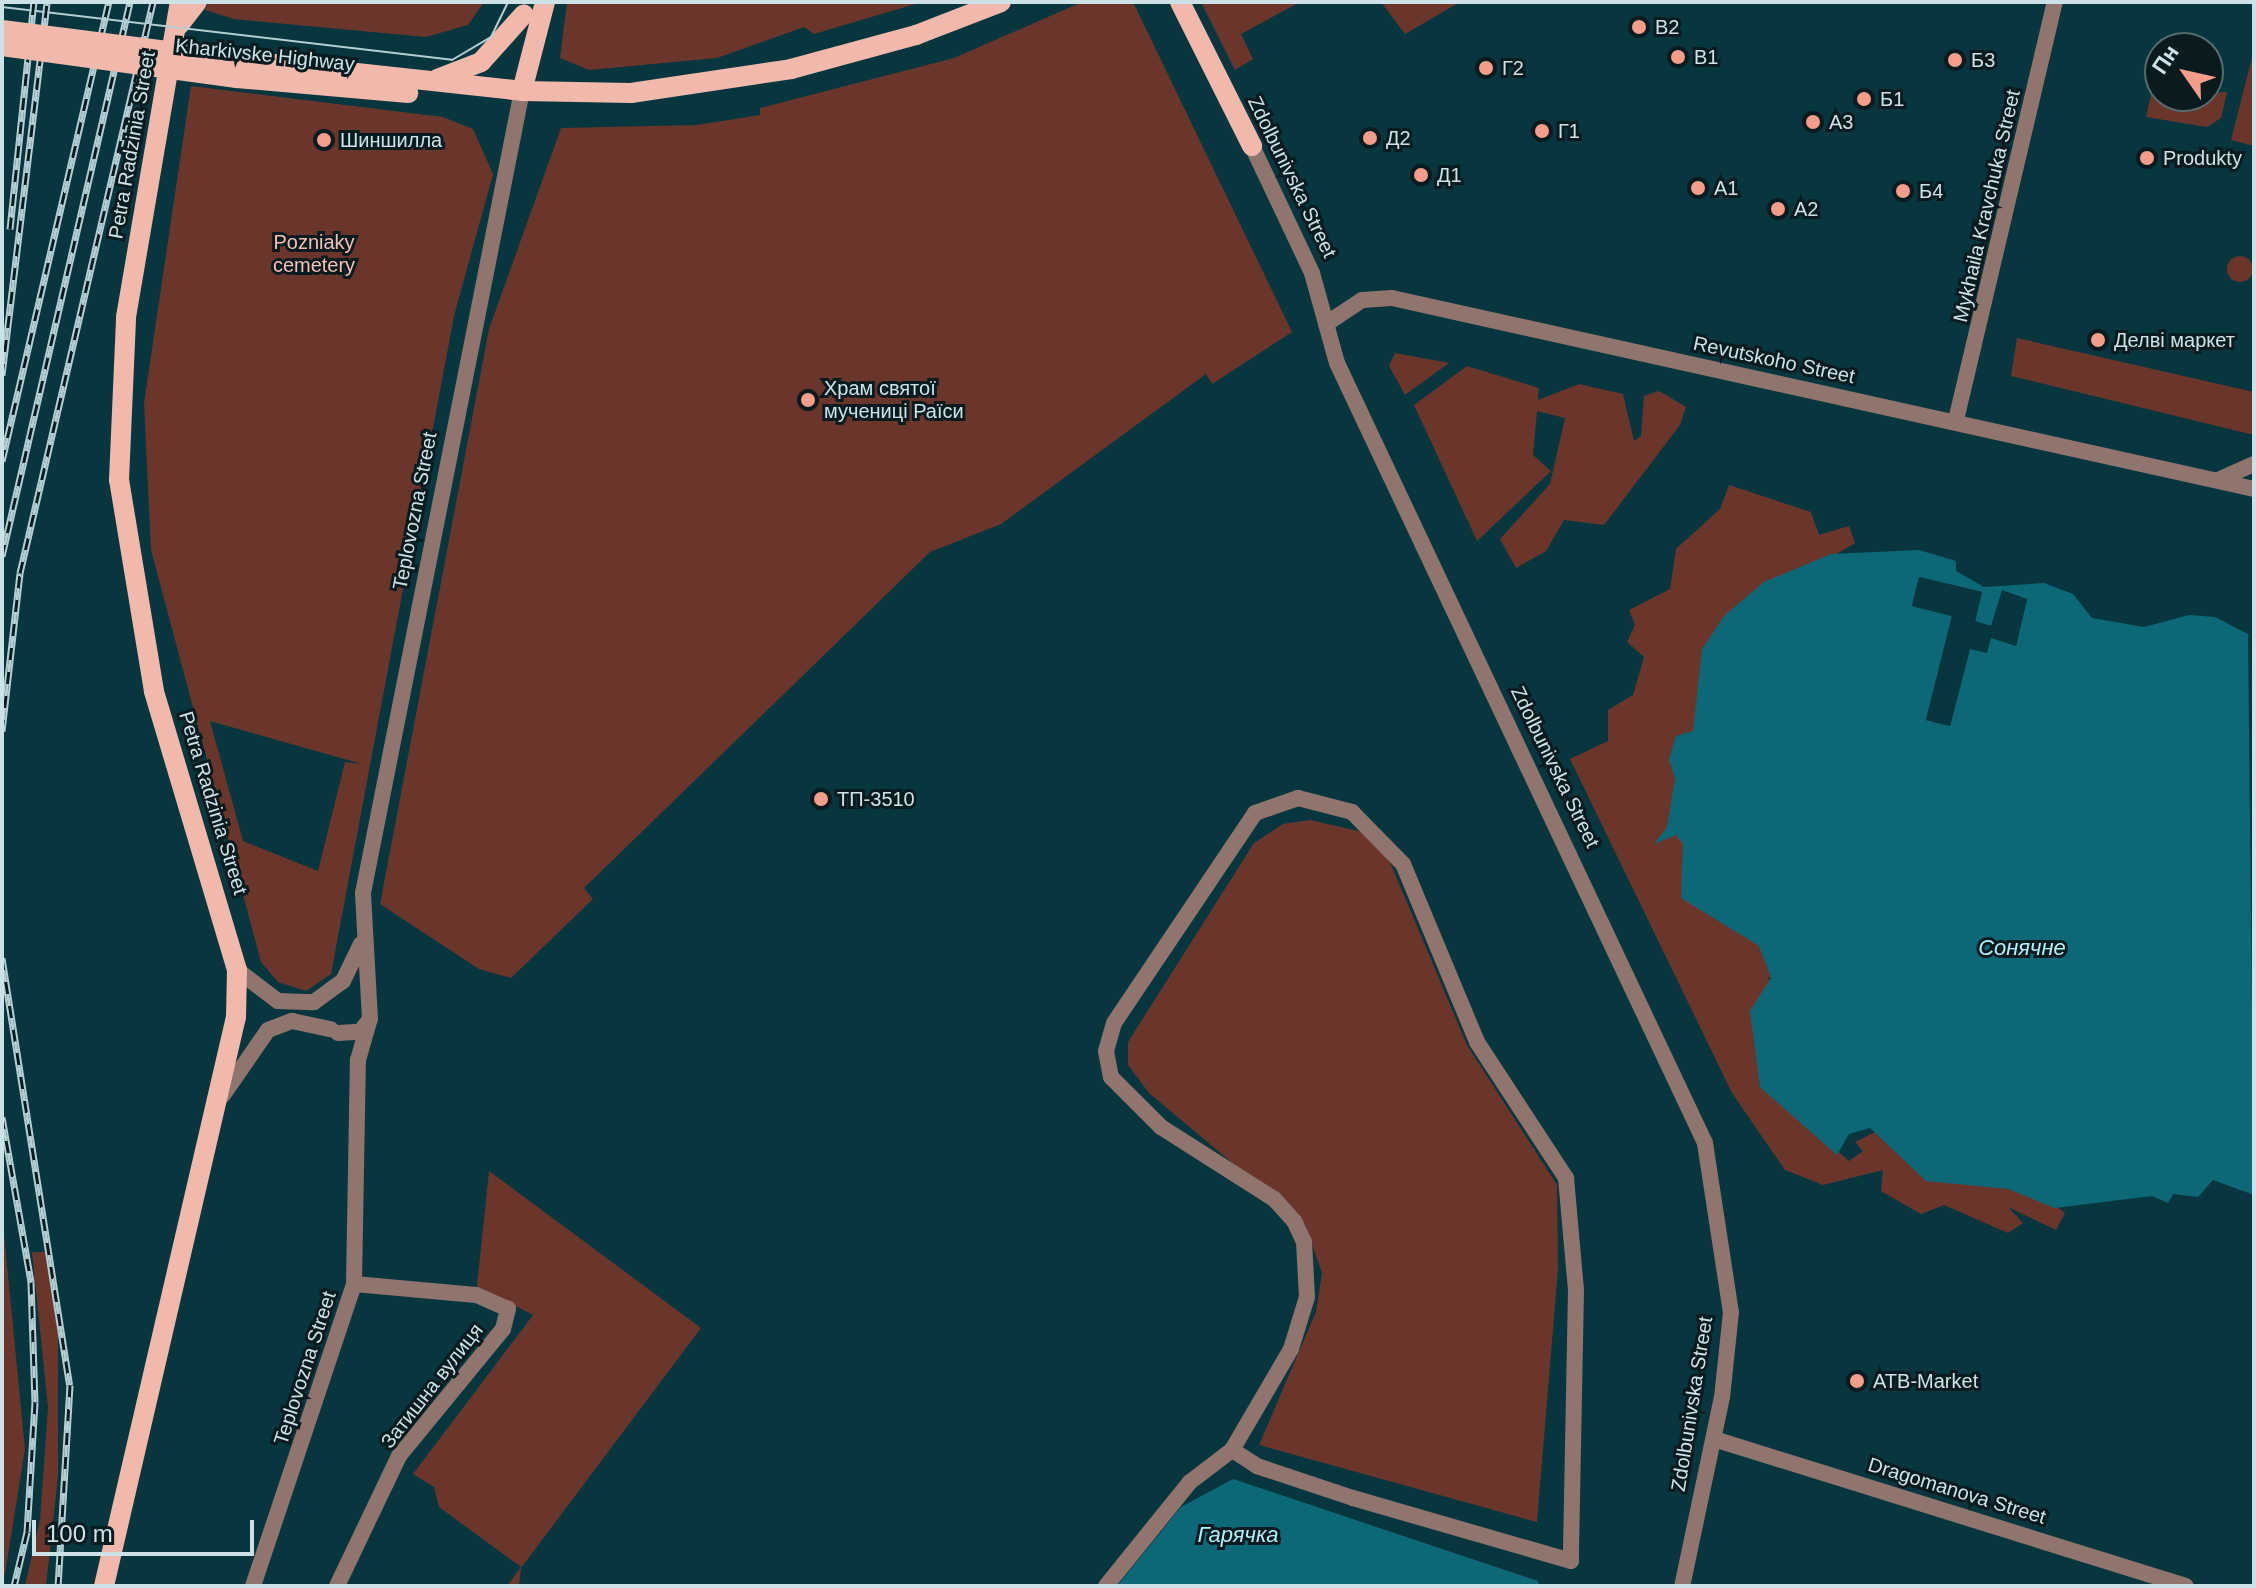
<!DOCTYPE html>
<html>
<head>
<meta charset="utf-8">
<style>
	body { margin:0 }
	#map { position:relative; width:2256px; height:1588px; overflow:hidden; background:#08363e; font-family:Arial,sans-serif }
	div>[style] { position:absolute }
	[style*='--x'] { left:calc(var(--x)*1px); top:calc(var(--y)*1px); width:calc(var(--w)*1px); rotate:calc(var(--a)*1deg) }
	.green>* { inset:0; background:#6a362c }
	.round { border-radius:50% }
	.water>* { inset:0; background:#0c6777 }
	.pier>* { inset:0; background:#08363e }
	.minor>* { height:16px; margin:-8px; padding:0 8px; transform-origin:8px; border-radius:8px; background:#90746e }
	.major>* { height:20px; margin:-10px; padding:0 10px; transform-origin:10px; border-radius:10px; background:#f1b8ac }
	.tram>* { height:2px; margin:-1px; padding:0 1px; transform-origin:1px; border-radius:1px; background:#b5ced3 }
	.rail>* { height:7px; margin-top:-3.5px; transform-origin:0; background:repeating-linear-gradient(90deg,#091b1e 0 12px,#b5ced3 0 24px); box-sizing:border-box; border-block:2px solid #b5ced3 }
	.major-bridge>* { height:20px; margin:-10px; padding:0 10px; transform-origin:10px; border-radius:10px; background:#f1b8ac }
	.dots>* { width:22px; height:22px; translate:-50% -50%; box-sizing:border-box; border:4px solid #091b1e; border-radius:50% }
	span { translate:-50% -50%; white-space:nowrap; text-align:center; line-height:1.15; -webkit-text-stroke:6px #091b1e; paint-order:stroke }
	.poi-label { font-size:20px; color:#cce2e7 }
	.left { translate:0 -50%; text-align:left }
	.street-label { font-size:20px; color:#cce2e7 }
	.park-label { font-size:20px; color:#f7c0b4 }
	.water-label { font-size:22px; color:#b0effd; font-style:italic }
	.frame { position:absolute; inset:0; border:4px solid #cce2e7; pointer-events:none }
	.north { position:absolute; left:2144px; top:32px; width:80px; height:80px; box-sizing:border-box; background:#091b1e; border:2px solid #576b6e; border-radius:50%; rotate:304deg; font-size:22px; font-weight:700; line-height:32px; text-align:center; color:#cce2e7 }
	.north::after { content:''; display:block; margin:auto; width:28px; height:36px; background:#f49d8b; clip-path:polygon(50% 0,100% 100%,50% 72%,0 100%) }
	.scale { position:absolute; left:32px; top:1520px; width:222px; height:36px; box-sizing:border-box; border:4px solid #cce2e7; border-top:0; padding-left:10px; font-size:24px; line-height:28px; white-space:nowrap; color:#cce2e7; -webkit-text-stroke:6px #091b1e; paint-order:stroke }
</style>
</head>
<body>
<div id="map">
	<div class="green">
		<div style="clip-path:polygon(209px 2px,484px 2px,468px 25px,426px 37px,234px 19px,205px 10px)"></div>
		<div style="clip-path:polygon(567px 2px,922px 2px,814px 34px,804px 27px,717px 58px,589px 70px,560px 58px)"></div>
		<div style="clip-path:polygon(1082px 2px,1133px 2px,1292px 332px,1212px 384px,1206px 374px,1001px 524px,930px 552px,584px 888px,593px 899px,511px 978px,479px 969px,380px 904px,489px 329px,561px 128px,697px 125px,760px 115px,760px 108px,954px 58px)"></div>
		<div style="clip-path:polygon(1201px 2px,1300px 2px,1241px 34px,1253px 59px,1235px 70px)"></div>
		<div style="clip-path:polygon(1381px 2px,1460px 2px,1405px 34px)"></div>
		<div style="clip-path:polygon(2254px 50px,2254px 146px,2231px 140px)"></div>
		<div style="clip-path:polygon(2154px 82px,2160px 96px,2227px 92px,2221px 118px,2207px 127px,2146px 117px)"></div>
		<div style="clip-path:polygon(evenodd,191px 86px,443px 117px,473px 129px,493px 174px,454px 316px,331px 974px,306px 991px,278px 982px,261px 962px,151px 550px,144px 403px,191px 86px,210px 721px,362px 764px,345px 762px,318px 871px,243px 841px,210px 721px)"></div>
		<div class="round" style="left:2227px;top:256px;width:26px;height:26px"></div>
		<div style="clip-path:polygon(2017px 338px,2254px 392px,2254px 435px,2011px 376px)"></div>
		<div style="clip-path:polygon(1395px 353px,1449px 363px,1405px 395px,1389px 366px)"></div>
		<div style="clip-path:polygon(1467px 366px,1539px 388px,1538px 400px,1579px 384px,1623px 394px,1634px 441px,1641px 436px,1644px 396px,1659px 391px,1686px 407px,1680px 425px,1604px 525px,1564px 520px,1546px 551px,1516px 568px,1500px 539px,1550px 484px,1565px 418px,1537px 411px,1533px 455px,1551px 471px,1477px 541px,1414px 405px)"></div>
		<div style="clip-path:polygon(1729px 485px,1811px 512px,1819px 535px,1849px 526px,1855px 543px,1787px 584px,1770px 940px,1787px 973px,1768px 978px,1780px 990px,1777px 1098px,1849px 1161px,1863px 1151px,1855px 1142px,1883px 1128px,2030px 1186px,2065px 1213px,2056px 1230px,2008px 1207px,2023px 1223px,2008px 1233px,1944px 1205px,1921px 1214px,1881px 1191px,1883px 1170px,1823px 1185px,1785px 1170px,1732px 1093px,1570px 759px,1608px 741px,1608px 710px,1633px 695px,1644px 657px,1627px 642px,1635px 625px,1629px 610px,1670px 589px,1676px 549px,1720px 509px)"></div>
		<div style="clip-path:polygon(1310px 820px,1363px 832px,1387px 855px,1467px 1045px,1557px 1185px,1558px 1269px,1537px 1522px,1259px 1445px,1316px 1312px,1322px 1273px,1305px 1224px,1149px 1093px,1128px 1065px,1128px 1042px,1254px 843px,1283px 824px)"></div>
		<div style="clip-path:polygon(489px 1171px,701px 1328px,521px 1568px,519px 1586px,507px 1586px,521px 1567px,439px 1507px,434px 1487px,413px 1474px,533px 1315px,477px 1286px)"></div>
		<div style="clip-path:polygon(2px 1214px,25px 1449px,3px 1586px,2px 1586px)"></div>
		<div style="clip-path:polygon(32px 1252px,46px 1252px,58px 1333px,58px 1476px,46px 1586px,25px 1586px,40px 1520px,48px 1407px)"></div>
	</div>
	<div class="water">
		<div style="clip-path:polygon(evenodd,1919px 550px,1956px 561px,1956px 571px,1984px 587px,2044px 583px,2073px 594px,2092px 618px,2144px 627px,2189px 615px,2215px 617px,2248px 634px,2254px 1195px,2213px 1180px,2198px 1197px,2173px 1194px,2168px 1203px,2152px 1196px,2055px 1208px,2008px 1189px,1926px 1181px,1870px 1128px,1849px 1134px,1837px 1155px,1760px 1087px,1750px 1011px,1771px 978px,1759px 946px,1681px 898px,1683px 844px,1676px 835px,1654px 844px,1667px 827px,1675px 779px,1669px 759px,1676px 736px,1693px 731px,1702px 649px,1725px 615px,1764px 582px,1831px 554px,1919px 550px,1919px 577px,1982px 592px,1975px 622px,1992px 626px,2002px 591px,2027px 599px,2016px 646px,1991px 637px,1986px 652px,1970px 648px,1950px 726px,1926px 720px,1952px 616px,1912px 606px,1919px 577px)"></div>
		<div style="clip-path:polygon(1233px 1479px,1538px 1581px,1539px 1586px,1117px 1586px,1181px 1507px)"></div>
	</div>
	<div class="pier">
		<div style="clip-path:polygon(evenodd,1919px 577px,1982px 592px,1975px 621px,1991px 626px,2002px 590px,2027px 599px,2016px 646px,1991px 638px,1987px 653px,1970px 649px,1950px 726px,1926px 720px,1952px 616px,1912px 606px,1919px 577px,1922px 581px,1978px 595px,1971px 623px,1991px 630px,2000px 625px,2004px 595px,2022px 602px,2014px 641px,1990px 633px,1984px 648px,1966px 646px,1947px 722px,1931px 717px,1956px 615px,1917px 603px,1922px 581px)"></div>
	</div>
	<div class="minor">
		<div style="--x:1252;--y:146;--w:140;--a:64.7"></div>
		<div style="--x:1312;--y:273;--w:93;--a:74.5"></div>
		<div style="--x:1337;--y:363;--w:862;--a:64.74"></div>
		<div style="--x:1705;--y:1143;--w:171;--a:81.3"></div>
		<div style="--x:1731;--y:1312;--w:85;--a:96"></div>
		<div style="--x:1722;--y:1397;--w:193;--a:101.9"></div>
		<div style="--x:1326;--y:324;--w:43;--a:-33.7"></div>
		<div style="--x:1362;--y:300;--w:30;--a:-4"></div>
		<div style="--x:1392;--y:298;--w:883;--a:12.49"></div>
		<div style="--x:1956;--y:420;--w:430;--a:-76.7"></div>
		<div style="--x:2218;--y:480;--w:39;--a:-24"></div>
		<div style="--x:237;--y:970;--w:51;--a:37.1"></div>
		<div style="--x:278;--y:1001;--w:36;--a:2"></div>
		<div style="--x:314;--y:1002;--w:36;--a:-36"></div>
		<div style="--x:343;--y:981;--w:41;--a:-64.1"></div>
		<div style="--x:338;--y:1033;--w:22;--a:-3"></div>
		<div style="--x:360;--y:1032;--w:16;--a:-52"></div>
		<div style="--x:370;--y:1019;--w:126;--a:-93.2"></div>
		<div style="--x:363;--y:893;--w:818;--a:-78.79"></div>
		<div style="--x:223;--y:1095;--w:79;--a:-55.3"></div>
		<div style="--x:268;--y:1030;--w:26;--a:-21"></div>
		<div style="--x:292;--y:1021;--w:40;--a:12"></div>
		<div style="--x:1714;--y:1439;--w:494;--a:17.3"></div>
		<div style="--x:253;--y:1586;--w:318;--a:-71.5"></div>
		<div style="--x:354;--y:1284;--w:224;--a:-89"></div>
		<div style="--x:358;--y:1060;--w:40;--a:-74"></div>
		<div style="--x:337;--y:1586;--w:144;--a:-64.5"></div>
		<div style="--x:399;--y:1456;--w:164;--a:-50.7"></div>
		<div style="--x:503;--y:1329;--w:21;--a:-76"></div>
		<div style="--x:508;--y:1309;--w:35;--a:-156"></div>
		<div style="--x:476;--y:1295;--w:122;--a:-174.8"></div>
		<div style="--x:1106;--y:1586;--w:134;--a:-51.1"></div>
		<div style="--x:1190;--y:1482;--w:53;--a:-37.3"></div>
		<div style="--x:1232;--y:1450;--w:117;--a:-59.7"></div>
		<div style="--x:1291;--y:1349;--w:54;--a:-72.9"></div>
		<div style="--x:1307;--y:1297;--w:55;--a:-93.1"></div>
		<div style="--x:1304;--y:1242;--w:23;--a:-115"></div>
		<div style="--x:1294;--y:1221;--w:30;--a:-132"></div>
		<div style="--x:1274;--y:1199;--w:134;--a:-147.5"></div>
		<div style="--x:1161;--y:1127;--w:71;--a:-135"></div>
		<div style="--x:1111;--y:1077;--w:26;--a:-101"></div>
		<div style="--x:1106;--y:1051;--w:29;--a:-74"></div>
		<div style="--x:1114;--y:1023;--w:253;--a:-56.1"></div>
		<div style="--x:1255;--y:813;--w:46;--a:-19.2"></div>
		<div style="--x:1298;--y:798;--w:56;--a:14.5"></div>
		<div style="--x:1352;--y:812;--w:73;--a:45.6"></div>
		<div style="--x:1403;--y:864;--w:193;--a:67.4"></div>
		<div style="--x:1477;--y:1042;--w:163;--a:56.8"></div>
		<div style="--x:1566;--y:1178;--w:112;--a:84.9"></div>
		<div style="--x:1576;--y:1290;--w:271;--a:91.1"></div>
		<div style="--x:1571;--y:1561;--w:227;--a:-163.9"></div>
		<div style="--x:1353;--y:1498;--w:101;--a:-161.6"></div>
		<div style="--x:1257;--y:1466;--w:30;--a:-147"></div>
	</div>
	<div class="major">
		<div style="--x:1180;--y:2;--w:161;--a:63.4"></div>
		<div style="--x:179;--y:25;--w:29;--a:-52"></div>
		<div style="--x:238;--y:60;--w:286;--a:6.2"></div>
		<div style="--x:522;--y:91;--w:109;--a:1.1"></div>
		<div style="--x:631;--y:93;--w:162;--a:-8.5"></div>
		<div style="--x:791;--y:69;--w:130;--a:-15.2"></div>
		<div style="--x:916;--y:35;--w:91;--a:-21.2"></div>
		<div style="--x:237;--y:78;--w:172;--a:5"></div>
		<div style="--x:437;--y:79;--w:47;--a:-21.1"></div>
		<div style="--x:481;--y:62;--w:64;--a:-48.1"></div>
		<div style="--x:522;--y:91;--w:92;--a:-75.5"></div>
		<div style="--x:104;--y:1586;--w:584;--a:-76.94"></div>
		<div style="--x:236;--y:1017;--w:47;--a:-88.8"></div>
		<div style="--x:237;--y:970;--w:291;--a:-106.6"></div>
		<div style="--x:154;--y:691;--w:214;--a:-99.4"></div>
		<div style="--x:119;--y:480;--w:163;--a:-87.5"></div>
		<div style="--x:126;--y:317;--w:320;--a:-80.3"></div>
	</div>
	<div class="tram">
		<div style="--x:2;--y:7;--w:453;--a:6.7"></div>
		<div style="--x:452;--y:60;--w:45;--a:-30.5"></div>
		<div style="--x:491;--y:37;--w:39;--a:-64"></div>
	</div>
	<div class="rail">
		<div style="--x:10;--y:229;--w:228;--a:-84"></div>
		<div style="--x:2;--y:375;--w:376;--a:-83.1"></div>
		<div style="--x:2;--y:461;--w:471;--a:-76.9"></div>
		<div style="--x:2;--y:556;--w:569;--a:-76.99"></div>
		<div style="--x:2;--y:731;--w:159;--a:-83.5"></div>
		<div style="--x:20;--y:573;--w:586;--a:-76.89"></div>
		<div style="--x:2;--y:958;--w:432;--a:81"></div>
		<div style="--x:70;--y:1385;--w:201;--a:93.4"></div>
		<div style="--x:2;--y:1117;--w:168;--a:80"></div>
		<div style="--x:31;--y:1282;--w:120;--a:88.1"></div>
		<div style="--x:35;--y:1402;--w:130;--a:93.5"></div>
		<div style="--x:27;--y:1532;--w:56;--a:103.5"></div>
	</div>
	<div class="major-bridge">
		<div style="--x:2;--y:30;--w:238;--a:7.2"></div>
		<div style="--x:2;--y:46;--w:237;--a:7.8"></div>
	</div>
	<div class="dots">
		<div style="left:1639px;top:27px;background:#f49d8b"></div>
		<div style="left:1678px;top:57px;background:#f49d8b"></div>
		<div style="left:1955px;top:60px;background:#f49d8b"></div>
		<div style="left:1486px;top:68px;background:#f49d8b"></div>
		<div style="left:1864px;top:99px;background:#f49d8b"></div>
		<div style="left:1813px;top:122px;background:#f49d8b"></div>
		<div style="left:1542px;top:131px;background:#f49d8b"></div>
		<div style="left:1370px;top:138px;background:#f49d8b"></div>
		<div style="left:324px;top:140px;background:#f49d8b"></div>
		<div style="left:2147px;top:158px;background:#f49d8b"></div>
		<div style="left:1421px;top:175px;background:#f49d8b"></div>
		<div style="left:1698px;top:188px;background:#f49d8b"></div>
		<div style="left:1903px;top:191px;background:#f49d8b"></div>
		<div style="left:1778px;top:209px;background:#f49d8b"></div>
		<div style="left:2098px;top:340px;background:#f49d8b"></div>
		<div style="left:808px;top:400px;background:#f49d8b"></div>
		<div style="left:821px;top:799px;background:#f49d8b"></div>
		<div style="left:1857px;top:1381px;background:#f49d8b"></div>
	</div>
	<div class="poi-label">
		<span class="left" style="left:1655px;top:27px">В2</span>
		<span class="left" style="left:1694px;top:57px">В1</span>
		<span class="left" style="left:1971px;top:60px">Б3</span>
		<span class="left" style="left:1502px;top:68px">Г2</span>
		<span class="left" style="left:1880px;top:99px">Б1</span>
		<span class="left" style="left:1829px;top:122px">А3</span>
		<span class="left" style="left:1558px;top:131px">Г1</span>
		<span class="left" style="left:1386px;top:138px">Д2</span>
		<span class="left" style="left:340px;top:140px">Шиншилла</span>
		<span class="left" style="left:2163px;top:158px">Produkty</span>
		<span class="left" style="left:1437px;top:175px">Д1</span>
		<span class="left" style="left:1714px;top:188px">А1</span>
		<span class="left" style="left:1919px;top:191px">Б4</span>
		<span class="left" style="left:1794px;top:209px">А2</span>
		<span class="left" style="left:2114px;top:340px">Делві маркет</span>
		<span class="left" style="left:824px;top:400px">Храм святої<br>мучениці Раїси</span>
		<span class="left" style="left:837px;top:799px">ТП-3510</span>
		<span class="left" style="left:1873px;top:1381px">ATB-Market</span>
	</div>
	<div class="street-label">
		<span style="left:265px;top:55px;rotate:6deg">Kharkivske Highway</span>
		<span style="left:132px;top:145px;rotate:-80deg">Petra Radzinia Street</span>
		<span style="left:1292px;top:177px;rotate:64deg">Zdolbunivska Street</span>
		<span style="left:1987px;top:206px;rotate:-77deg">Mykhaila Kravchuka Street</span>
		<span style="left:1774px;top:360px;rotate:12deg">Revutskoho Street</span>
		<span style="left:415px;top:511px;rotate:-79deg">Teplovozna Street</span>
		<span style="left:1555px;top:767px;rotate:64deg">Zdolbunivska Street</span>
		<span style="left:213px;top:803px;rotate:73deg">Petra Radzinia Street</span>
		<span style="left:305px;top:1368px;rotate:-72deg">Teplovozna Street</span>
		<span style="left:432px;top:1386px;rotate:-52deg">Затишна вулиця</span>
		<span style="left:1692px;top:1404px;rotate:-81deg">Zdolbunivska Street</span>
		<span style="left:1957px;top:1491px;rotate:17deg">Dragomanova Street</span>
	</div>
	<div class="park-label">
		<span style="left:314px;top:254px">Pozniaky<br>cemetery</span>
	</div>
	<div class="water-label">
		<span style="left:2022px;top:948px">Сонячне</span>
		<span style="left:1238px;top:1535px">Гарячка</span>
	</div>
	<div class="frame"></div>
	<div class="north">Пн</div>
	<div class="scale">100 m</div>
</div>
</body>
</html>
